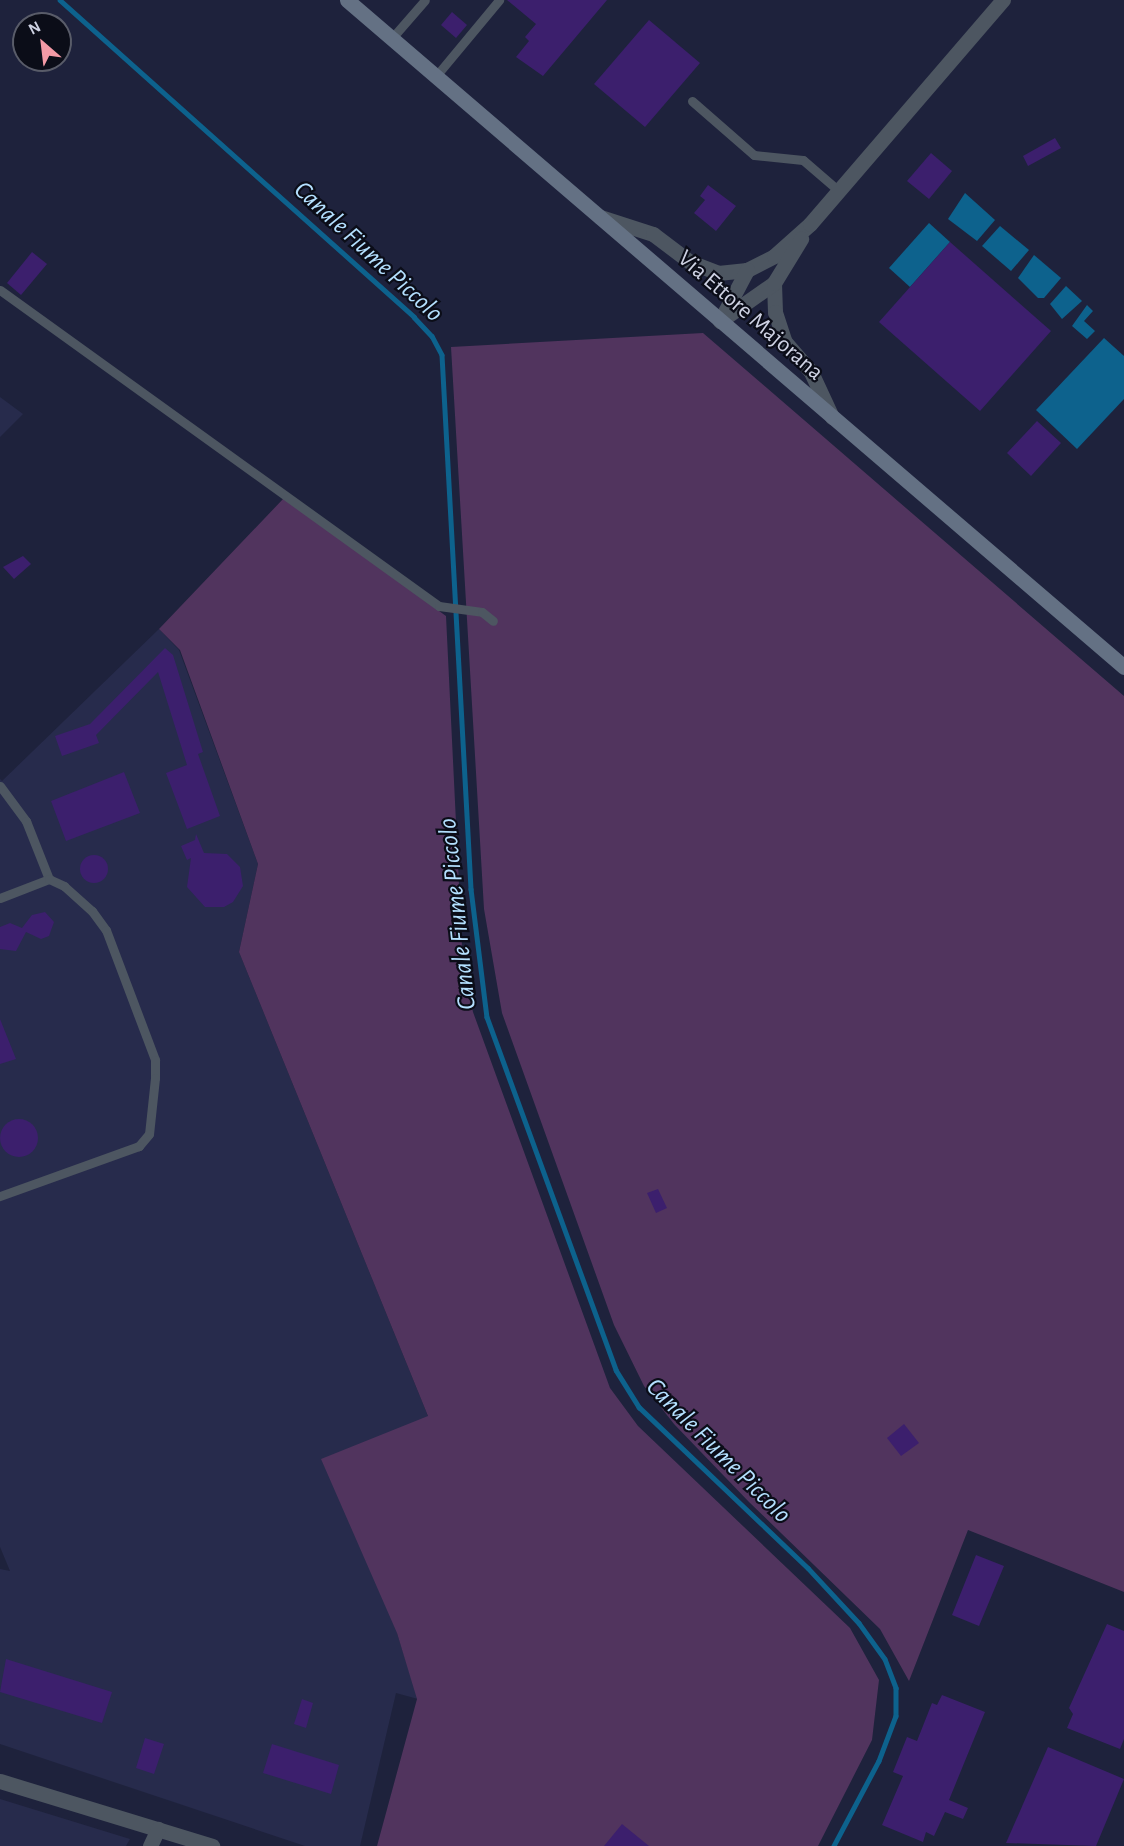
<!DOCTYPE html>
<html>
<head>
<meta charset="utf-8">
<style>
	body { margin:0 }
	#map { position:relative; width:1124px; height:1846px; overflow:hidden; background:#1e223c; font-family:"Alegreya Sans",sans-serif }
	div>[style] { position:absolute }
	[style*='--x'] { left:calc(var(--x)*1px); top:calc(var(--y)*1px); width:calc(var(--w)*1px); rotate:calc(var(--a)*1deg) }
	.built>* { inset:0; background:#272b4c }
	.green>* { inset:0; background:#51345e }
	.water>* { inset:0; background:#0d628d }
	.stream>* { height:4.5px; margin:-2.25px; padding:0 2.25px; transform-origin:2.25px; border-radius:2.25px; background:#0d628d }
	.building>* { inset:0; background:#3c1f6d }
	.round { border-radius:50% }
	.lane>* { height:9px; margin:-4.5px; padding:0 4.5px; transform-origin:4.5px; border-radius:4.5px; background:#4d5661 }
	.street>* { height:15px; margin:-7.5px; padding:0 7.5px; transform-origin:7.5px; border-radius:7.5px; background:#4d5661 }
	.secondary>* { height:15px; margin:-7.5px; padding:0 7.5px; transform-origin:7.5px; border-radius:7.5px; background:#647184 }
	span { translate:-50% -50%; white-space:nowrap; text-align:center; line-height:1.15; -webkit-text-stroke:4.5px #0b0d18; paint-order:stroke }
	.street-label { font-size:24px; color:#ced2e3 }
	.water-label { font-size:26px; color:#b4e0ff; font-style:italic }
	.north { position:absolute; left:12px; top:12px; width:60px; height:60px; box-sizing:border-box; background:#0b0d18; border:2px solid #595c69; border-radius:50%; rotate:332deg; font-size:16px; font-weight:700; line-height:24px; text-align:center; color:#ced2e3 }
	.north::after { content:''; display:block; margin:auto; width:21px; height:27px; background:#f49aa6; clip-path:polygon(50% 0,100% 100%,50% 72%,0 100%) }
</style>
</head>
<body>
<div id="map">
	<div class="built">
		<div style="clip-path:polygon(0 397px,23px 414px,0 437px)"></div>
		<div style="clip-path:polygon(159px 629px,179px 650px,258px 864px,239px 952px,428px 1416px,397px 1633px,418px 1699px,396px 1693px,360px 1846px,305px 1846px,0 1744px,0 1569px,10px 1571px,0 1547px,0 779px,2px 781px)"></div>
		<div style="clip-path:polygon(0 1799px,130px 1839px,126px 1846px,0 1846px)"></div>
	</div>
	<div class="green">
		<div style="clip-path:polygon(703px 333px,1124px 696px,1124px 1592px,968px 1530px,909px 1681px,880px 1629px,749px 1502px,674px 1424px,644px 1386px,614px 1325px,502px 1013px,484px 909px,451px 347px)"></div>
		<div style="clip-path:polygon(284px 498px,446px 616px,463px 967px,473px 1012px,610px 1388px,638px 1426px,850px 1628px,879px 1680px,872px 1740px,818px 1846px,377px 1846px,417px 1699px,397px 1633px,321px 1459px,428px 1416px,239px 952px,258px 864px,180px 650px,159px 629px)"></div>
	</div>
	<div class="water">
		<div style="clip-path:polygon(965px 193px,995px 220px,977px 241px,948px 219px)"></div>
		<div style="clip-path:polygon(929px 223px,950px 242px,910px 287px,889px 268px)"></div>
		<div style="clip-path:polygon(1000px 226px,1029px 250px,1011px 271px,982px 246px)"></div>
		<div style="clip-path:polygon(1034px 255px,1061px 278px,1044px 298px,1038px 298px,1018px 278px)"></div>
		<div style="clip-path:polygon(1066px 286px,1082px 301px,1062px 319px,1050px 304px)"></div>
		<div style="clip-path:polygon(1087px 305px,1093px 311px,1084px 321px,1095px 331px,1087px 339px,1072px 326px)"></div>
		<div style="clip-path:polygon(1104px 338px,1124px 356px,1124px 399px,1077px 449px,1036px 410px)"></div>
	</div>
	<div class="stream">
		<div style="--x:60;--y:0;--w:475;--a:41.8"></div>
		<div style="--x:414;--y:317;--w:26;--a:47"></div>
		<div style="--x:432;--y:336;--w:21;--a:62"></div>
		<div style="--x:442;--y:355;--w:535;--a:86.89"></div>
		<div style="--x:471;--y:889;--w:129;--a:82.9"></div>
		<div style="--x:487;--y:1017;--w:376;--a:69.9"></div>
		<div style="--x:616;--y:1370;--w:44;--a:58.1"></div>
		<div style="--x:639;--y:1407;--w:233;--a:43.6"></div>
		<div style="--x:808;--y:1568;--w:75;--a:47.2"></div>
		<div style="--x:859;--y:1623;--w:44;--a:54.2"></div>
		<div style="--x:885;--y:1659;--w:31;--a:69"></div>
		<div style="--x:896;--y:1688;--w:28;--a:90"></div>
		<div style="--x:896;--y:1716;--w:48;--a:110.7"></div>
		<div style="--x:879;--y:1761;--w:96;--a:117.9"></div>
	</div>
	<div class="building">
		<div style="clip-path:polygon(507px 0,607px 0,543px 76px,516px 57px,529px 41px,525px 37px,536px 24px)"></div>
		<div style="clip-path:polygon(452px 12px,467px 25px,456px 38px,441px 25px)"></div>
		<div style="clip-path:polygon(649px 20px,700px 63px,645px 127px,594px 84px)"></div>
		<div style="clip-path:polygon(1055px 138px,1061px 148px,1028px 166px,1023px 156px)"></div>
		<div style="clip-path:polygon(931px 153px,952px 171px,929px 199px,907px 181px)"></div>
		<div style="clip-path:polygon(708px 185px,736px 206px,716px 231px,694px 213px,705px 200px,700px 196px)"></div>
		<div style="clip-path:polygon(950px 242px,1051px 331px,980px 411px,879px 322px)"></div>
		<div style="clip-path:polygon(32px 252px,47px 264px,21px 295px,7px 283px)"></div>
		<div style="clip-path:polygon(1037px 421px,1061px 443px,1031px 476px,1007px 453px)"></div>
		<div style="clip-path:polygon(23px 556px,31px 564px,14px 579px,3px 567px)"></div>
		<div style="clip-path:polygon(165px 648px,173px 655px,203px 752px,198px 754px,220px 816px,187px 829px,166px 773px,187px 765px,158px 672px,96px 735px,99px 743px,62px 756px,55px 736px,90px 724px)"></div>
		<div style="clip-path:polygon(124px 772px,140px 813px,66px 841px,51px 801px)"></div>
		<div style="clip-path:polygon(196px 834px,204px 853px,227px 854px,240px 867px,243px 886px,233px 902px,224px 907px,205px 907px,187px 887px,191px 858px,187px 860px,181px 846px,195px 840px)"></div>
		<div class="round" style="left:80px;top:855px;width:28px;height:28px"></div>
		<div style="clip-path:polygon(45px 912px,54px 922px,49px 936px,41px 939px,26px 932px,16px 951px,0 949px,0 927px,10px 923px,22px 928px,32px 915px)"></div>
		<div style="clip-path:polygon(0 1019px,16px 1059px,0 1064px)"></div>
		<div class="round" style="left:0;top:1119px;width:38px;height:38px"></div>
		<div style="clip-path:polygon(658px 1189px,667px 1208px,656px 1213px,647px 1193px)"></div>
		<div style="clip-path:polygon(904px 1424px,919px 1443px,901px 1456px,887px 1438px)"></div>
		<div style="clip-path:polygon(976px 1555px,1004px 1566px,979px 1626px,952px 1615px)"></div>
		<div style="clip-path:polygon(1107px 1624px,1124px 1631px,1124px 1739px,1120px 1749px,1067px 1728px,1073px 1714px,1069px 1708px)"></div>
		<div style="clip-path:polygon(6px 1659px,112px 1692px,102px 1723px,0 1692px)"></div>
		<div style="clip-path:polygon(942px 1695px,985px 1712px,949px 1800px,968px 1808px,963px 1819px,945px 1812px,934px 1836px,926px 1832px,923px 1842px,882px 1825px,903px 1776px,893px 1772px,907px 1737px,917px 1741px,932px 1703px,937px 1705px)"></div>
		<div style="clip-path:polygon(302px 1699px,313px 1703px,306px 1728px,294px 1724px)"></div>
		<div style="clip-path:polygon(145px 1738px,164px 1744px,154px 1774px,136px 1768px)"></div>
		<div style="clip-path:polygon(272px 1744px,339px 1765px,331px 1794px,263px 1773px)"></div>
		<div style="clip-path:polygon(1048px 1747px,1124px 1779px,1096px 1846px,1006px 1843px)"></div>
		<div style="clip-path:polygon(622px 1824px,649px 1846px,604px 1846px)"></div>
	</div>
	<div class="lane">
		<div style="--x:392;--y:38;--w:50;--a:-49"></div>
		<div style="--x:436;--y:76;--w:99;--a:-50.3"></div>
		<div style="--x:692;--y:101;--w:82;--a:41.1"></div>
		<div style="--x:754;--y:155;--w:49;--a:5.8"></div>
		<div style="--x:803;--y:160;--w:48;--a:40.7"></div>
		<div style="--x:0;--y:290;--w:541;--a:35.75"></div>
		<div style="--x:439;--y:606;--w:43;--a:7.9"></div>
		<div style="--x:482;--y:612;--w:14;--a:39"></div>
		<div style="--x:0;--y:786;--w:44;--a:53.4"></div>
		<div style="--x:26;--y:821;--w:62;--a:68.4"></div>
		<div style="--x:0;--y:898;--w:53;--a:-21.2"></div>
		<div style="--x:49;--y:879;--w:17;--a:25"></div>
		<div style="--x:64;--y:886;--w:38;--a:42"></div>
		<div style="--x:92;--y:911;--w:24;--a:54"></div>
		<div style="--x:106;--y:930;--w:139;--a:69.3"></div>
		<div style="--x:155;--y:1060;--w:18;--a:90"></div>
		<div style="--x:155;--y:1078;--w:56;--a:96.1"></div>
		<div style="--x:149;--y:1134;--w:16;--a:130"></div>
		<div style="--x:139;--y:1146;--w:148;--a:160.2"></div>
	</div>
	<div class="street">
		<div style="--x:600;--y:217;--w:56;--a:17.8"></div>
		<div style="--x:653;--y:234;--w:46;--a:37.1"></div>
		<div style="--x:690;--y:262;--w:30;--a:21"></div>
		<div style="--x:718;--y:273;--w:29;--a:-6"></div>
		<div style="--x:747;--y:270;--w:30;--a:-27"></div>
		<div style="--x:774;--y:256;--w:48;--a:-41.6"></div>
		<div style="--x:810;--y:224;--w:296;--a:-49.3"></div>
		<div style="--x:774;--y:283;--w:29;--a:88"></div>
		<div style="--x:775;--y:312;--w:32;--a:72"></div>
		<div style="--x:785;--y:342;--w:40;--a:49"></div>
		<div style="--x:811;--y:372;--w:50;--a:65"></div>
		<div style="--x:720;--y:321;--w:66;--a:-35.1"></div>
		<div style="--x:774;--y:283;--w:52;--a:-58.5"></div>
		<div style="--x:720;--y:321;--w:58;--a:-62.1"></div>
		<div style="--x:0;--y:1781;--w:222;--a:17"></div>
		<div style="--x:150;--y:1846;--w:19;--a:-65"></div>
	</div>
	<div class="secondary">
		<div style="--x:347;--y:0;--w:1024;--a:40.64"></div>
	</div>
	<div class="street-label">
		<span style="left:750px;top:316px;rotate:41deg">Via Ettore Majorana</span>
	</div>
	<div class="water-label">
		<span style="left:368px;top:252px;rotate:43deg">Canale Fiume Piccolo</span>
		<span style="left:458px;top:914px;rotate:-96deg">Canale Fiume Piccolo</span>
		<span style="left:718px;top:1451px;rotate:45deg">Canale Fiume Piccolo</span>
	</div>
	<div class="north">N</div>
</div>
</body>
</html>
